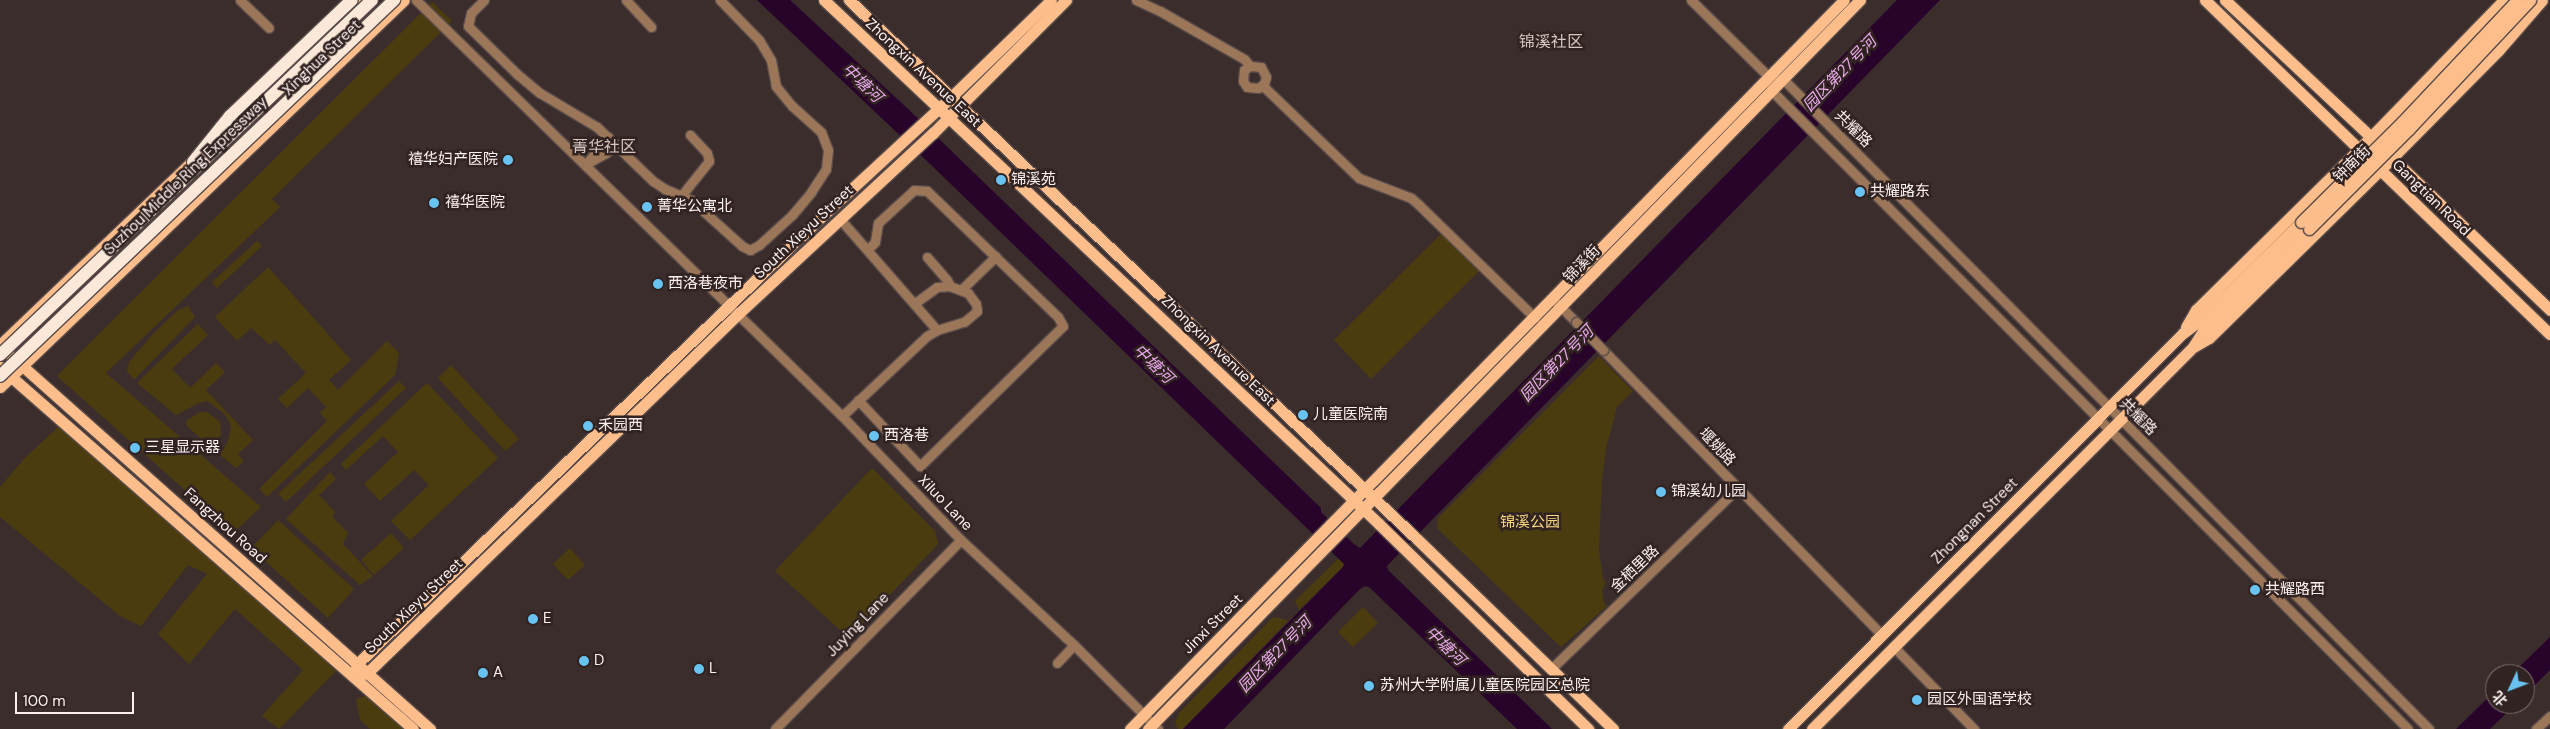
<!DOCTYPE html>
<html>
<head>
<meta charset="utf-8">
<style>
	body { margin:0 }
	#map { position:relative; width:2550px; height:729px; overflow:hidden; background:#3b2d2b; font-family:"DM Sans","Noto Sans SC",sans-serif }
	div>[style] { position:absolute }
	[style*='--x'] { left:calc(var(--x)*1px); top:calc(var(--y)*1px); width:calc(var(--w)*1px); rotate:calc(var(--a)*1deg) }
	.green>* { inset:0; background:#4b3c0f }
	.water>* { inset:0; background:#28032a }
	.roads { filter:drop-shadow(1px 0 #5a4c4a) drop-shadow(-1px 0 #5a4c4a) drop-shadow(0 1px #5a4c4a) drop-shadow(0 -1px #5a4c4a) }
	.minor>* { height:9px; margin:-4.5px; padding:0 4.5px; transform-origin:4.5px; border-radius:4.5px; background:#9c7658 }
	.major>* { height:11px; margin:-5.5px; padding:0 5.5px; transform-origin:5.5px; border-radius:5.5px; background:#fdbe8c }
	.bridges { filter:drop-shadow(1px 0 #5a4c4a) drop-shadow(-1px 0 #5a4c4a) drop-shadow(0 1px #5a4c4a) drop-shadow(0 -1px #5a4c4a) }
	.minor-bridge>* { height:9px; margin:-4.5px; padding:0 4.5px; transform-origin:4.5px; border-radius:4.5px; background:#9c7658 }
	.major-bridge>* { height:11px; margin:-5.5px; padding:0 5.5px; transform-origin:5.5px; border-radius:5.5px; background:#fdbe8c }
	.highway-bridge>* { height:12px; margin:-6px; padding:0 6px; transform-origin:6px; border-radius:6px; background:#fbe8d9 }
	.dots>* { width:14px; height:14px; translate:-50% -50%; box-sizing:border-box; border:2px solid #312321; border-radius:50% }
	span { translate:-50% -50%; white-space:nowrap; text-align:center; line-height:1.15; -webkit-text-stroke:5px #312321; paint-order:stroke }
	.street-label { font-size:15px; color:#faf0ee }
	.poi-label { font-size:15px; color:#faf0ee }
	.right { translate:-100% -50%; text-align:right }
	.left { translate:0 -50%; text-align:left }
	.park-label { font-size:15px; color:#f6d77e }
	.neighbourhood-label { font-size:16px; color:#d8c6c3 }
	.water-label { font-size:16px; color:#eaaaec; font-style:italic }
	.north { position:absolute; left:2485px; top:664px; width:50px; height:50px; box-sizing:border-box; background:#312321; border:1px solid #817573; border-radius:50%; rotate:227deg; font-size:14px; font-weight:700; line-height:20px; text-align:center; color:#faf0ee }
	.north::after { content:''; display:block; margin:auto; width:18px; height:22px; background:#69c3f1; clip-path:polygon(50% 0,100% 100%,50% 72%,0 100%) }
	.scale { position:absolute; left:15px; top:692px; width:119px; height:22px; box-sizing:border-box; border:2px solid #faf0ee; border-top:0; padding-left:6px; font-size:15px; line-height:18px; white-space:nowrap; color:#faf0ee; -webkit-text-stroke:4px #312321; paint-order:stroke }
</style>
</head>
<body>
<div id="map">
	<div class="green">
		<div style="clip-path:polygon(432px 2px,452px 21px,272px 199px,280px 207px,106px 373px,261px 507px,233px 533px,57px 376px)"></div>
		<div style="clip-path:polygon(1442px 233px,1479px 271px,1371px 379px,1334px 340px)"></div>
		<div style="clip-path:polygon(257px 241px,262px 246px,217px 288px,212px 282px)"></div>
		<div style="clip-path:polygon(268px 267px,351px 360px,329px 380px,338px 390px,387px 341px,399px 353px,395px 375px,267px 497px,259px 489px,327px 421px,320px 413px,326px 407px,308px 388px,287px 408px,278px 399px,306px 373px,275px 340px,270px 345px,251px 328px,237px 341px,215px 317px)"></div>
		<div style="clip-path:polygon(188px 306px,195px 317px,134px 380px,127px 371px,129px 362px,152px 335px,178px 310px)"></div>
		<div style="clip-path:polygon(198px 324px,208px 335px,172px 369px,190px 388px,216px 363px,225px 372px,206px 390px,253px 440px,238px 454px,244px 461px,236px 468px,220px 455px,228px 441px,231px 426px,225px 414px,207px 401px,199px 403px,176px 415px,137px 383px)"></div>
		<div style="clip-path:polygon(1599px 356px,1633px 391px,1617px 407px,1606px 448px,1602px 480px,1599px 550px,1603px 579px,1606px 583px,1602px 590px,1604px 603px,1607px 606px,1561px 647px,1437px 528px,1438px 518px)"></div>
		<div style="clip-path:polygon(451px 365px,519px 439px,505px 451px,438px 378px)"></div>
		<div style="clip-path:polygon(399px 381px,406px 388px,286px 502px,278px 494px)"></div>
		<div style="clip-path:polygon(427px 383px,498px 458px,410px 540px,391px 521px,429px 485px,414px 470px,380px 501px,364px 484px,398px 452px,383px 436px,346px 470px,341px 464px)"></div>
		<div style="clip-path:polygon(200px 412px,207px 412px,220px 422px,221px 435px,213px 446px,209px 446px,187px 426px,186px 421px)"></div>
		<div style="clip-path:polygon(58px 427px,198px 544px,336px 671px,279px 729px,262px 716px,303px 670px,235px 609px,189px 664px,158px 634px,207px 574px,188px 565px,141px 626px,120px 616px,0 517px,0 487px,24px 459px)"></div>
		<div style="clip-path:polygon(872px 468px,935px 531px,938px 544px,849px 638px,775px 571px)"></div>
		<div style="clip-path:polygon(330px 472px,336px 479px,319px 495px,335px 512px,332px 516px,348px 533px,343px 544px,373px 576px,360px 585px,286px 519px)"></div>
		<div style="clip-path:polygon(278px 520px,354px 589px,328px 618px,251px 548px)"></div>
		<div style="clip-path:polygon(391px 533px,404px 548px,374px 575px,361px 560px)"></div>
		<div style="clip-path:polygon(570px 548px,585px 565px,568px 580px,553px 564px)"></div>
		<div style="clip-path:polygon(1339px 558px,1344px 564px,1343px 567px,1299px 610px,1295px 601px)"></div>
		<div style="clip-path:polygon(1363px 607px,1378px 623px,1353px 647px,1338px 632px)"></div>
		<div style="clip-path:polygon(1278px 617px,1288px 621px,1183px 729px,1178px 729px,1175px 723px,1179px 713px,1272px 618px)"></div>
		<div style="clip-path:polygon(368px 695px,406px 729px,370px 729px,360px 720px,356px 699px)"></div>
	</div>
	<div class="water">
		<div style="clip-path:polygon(757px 0,790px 0,907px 108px,1321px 508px,1321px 512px,1354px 544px,1360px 548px,1897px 0,1940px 0,1387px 566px,1388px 570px,1552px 729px,1517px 729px,1369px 587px,1365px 586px,1360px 589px,1224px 729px,1183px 729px,1343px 567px,1344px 564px,929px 163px)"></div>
		<div style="clip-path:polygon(2550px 637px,2550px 670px,2525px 695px,2525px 674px,2512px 674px)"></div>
		<div style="clip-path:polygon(2495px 691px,2495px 704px,2516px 704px,2490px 729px,2456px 729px)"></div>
	</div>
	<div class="roads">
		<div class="minor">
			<div style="--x:240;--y:0;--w:40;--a:44"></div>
			<div style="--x:416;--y:0;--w:595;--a:44.32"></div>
			<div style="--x:842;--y:416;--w:172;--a:46.2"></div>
			<div style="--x:961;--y:540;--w:154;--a:42.9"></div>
			<div style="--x:1074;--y:645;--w:119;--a:45"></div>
			<div style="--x:484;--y:0;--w:18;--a:135"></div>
			<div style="--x:471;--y:13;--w:13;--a:103"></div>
			<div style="--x:468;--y:26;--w:69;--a:44.4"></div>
			<div style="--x:517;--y:74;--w:30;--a:40"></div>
			<div style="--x:540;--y:93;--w:66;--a:30.8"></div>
			<div style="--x:597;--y:127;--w:78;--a:44"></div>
			<div style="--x:653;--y:181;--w:14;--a:34"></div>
			<div style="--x:665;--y:189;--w:28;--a:23"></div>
			<div style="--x:691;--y:200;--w:69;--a:42"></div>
			<div style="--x:742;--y:246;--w:9;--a:27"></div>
			<div style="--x:750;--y:250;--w:10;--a:-29"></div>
			<div style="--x:759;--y:245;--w:45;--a:-42.3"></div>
			<div style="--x:792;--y:215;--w:30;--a:-50"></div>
			<div style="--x:811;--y:192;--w:27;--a:-57"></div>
			<div style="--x:826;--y:169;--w:19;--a:-84"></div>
			<div style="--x:828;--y:150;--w:19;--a:-111"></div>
			<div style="--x:821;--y:132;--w:39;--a:-138"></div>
			<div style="--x:792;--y:106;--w:26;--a:-129"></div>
			<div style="--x:776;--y:86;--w:26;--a:-101"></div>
			<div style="--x:771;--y:60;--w:23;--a:-121"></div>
			<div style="--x:759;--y:40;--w:56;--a:-134.3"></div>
			<div style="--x:626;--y:0;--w:37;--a:47"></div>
			<div style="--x:1136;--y:0;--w:26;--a:25"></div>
			<div style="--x:1160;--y:11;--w:97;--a:29.7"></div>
			<div style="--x:1244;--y:59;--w:9;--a:49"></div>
			<div style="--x:1250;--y:66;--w:11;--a:5"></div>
			<div style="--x:1261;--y:67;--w:11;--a:63"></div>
			<div style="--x:1266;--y:77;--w:7;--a:106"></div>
			<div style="--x:1264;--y:84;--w:7;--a:146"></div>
			<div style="--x:1258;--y:88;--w:11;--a:-175"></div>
			<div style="--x:1247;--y:87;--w:7;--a:-124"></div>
			<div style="--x:1243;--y:81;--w:11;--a:-85"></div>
			<div style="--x:1244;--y:70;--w:7;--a:-34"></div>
			<div style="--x:1691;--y:0;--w:111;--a:44.6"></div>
			<div style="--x:1770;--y:78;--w:14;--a:8"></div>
			<div style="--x:1784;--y:80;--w:915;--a:45.18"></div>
			<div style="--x:1262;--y:85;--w:134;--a:43.8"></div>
			<div style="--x:1359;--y:178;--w:56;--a:21"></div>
			<div style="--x:1411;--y:198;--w:11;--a:41"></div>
			<div style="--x:1419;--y:205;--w:162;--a:44.2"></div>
			<div style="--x:1771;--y:85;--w:7;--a:74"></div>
			<div style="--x:1773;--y:92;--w:899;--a:45.09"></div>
			<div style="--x:586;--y:164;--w:23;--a:-29"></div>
			<div style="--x:606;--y:153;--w:13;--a:-48"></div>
			<div style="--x:586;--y:164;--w:35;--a:-51"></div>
			<div style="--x:681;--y:196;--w:45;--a:-51.3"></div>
			<div style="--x:709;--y:161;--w:8;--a:-104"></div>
			<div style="--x:707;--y:153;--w:25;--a:-133"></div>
			<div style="--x:840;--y:219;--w:147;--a:48.9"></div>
			<div style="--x:927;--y:257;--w:30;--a:49"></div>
			<div style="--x:947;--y:280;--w:7;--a:63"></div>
			<div style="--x:962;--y:289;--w:47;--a:-44.1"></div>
			<div style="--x:1553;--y:299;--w:33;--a:45"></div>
			<div style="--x:1603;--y:350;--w:399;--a:45.6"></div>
			<div style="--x:858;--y:400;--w:91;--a:46.8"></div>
			<div style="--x:920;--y:466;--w:200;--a:-44.4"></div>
			<div style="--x:1063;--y:326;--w:10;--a:-119"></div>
			<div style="--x:1058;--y:317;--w:182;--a:-136.1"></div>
			<div style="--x:927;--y:191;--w:13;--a:-176"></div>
			<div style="--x:914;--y:190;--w:49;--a:137.5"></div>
			<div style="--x:878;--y:223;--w:19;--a:99"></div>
			<div style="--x:875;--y:242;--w:10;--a:135"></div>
			<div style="--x:842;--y:416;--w:117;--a:-43.3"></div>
			<div style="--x:927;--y:336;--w:12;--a:-31"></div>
			<div style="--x:937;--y:330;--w:28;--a:-17"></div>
			<div style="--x:964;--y:322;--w:17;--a:-40"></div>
			<div style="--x:977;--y:311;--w:7;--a:-98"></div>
			<div style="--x:976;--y:304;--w:14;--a:-126"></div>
			<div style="--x:968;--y:293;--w:19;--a:-159"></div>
			<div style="--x:950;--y:286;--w:13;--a:176"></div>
			<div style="--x:937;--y:287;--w:27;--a:144"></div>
			<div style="--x:1894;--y:647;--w:115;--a:45.7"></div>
			<div style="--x:1057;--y:663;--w:25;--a:-47"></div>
			<div style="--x:1551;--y:669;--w:260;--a:-44.1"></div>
			<div style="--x:775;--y:729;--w:265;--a:-45.5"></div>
			<div style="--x:2536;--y:729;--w:19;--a:-43"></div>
		</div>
		<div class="major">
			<div style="--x:824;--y:0;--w:763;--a:43.35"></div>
			<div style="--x:1379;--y:524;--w:293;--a:44.4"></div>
			<div style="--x:849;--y:0;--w:783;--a:43.5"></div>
			<div style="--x:1417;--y:539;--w:273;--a:44.1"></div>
			<div style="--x:2205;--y:0;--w:480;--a:44.1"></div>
			<div style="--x:2225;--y:0;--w:206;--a:43.2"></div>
			<div style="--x:221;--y:134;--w:194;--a:-43.7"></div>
			<div style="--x:2388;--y:154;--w:225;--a:43.9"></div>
			<div style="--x:2186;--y:327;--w:20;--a:-60"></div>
			<div style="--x:2196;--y:310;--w:229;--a:-44.6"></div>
			<div style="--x:2359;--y:149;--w:208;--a:-45.8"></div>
			<div style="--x:0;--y:345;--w:275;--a:-43.7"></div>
			<div style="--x:0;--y:346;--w:576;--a:41.69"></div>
			<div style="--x:2195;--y:346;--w:16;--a:-30"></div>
			<div style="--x:2209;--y:338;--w:257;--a:-44.5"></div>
			<div style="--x:2392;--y:158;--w:151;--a:-45.3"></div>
			<div style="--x:2498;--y:51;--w:67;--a:-49.2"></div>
			<div style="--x:0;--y:367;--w:549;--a:41.23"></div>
			<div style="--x:0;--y:387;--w:559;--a:-43.77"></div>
			<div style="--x:354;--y:676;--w:13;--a:-13"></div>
			<div style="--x:367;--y:673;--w:518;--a:-44.06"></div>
			<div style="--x:739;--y:313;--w:265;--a:-42.9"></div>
			<div style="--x:933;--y:133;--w:188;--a:-45"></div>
			<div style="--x:354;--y:676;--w:12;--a:-76"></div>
			<div style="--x:357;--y:664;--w:643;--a:-43.93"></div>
			<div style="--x:820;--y:218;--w:178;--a:-42.7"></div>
			<div style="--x:951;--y:97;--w:139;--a:-44.1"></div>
			<div style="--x:1130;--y:729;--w:1020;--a:-45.6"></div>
			<div style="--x:1148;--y:729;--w:1019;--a:-45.68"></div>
			<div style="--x:1788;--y:729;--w:559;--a:-45.07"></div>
			<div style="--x:2183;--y:333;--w:26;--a:-37"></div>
			<div style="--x:2204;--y:317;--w:136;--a:-44.4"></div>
			<div style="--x:1812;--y:729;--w:540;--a:-45.08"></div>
			<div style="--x:2193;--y:347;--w:19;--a:-58"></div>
			<div style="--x:2203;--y:331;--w:147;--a:-43.9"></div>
		</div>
	</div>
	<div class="bridges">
		<div class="minor-bridge">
			<div style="--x:1576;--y:322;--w:39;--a:46"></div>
		</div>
		<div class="major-bridge">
			<div style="--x:2301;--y:222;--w:142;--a:-44.7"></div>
			<div style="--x:2402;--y:122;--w:168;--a:-46.7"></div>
			<div style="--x:2309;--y:229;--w:141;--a:-45"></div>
			<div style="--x:2409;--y:129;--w:177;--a:-46.8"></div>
		</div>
		<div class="highway-bridge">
			<div style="--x:193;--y:162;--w:59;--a:-51.2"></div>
			<div style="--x:230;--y:116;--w:168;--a:-43.6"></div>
			<div style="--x:0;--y:355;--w:514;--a:-43.66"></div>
			<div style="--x:0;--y:376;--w:545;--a:-43.66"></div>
		</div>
	</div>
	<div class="dots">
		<div style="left:508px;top:160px;background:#69c3f1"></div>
		<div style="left:1001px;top:180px;background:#69c3f1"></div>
		<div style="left:1860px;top:192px;background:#69c3f1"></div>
		<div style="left:434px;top:203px;background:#69c3f1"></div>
		<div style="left:647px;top:207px;background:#69c3f1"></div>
		<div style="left:658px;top:284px;background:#69c3f1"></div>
		<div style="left:1303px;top:415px;background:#69c3f1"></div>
		<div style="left:588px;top:426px;background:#69c3f1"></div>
		<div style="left:874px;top:436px;background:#69c3f1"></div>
		<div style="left:135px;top:448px;background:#69c3f1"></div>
		<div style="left:1661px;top:492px;background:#69c3f1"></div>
		<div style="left:2255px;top:590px;background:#69c3f1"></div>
		<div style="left:533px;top:619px;background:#69c3f1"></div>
		<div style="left:584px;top:661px;background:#69c3f1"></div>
		<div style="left:699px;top:669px;background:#69c3f1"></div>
		<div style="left:483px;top:673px;background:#69c3f1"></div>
		<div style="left:1369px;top:686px;background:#69c3f1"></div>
		<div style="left:1917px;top:700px;background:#69c3f1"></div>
	</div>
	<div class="street-label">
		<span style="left:322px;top:58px;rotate:-44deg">Xinghua Street</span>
		<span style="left:923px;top:73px;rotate:43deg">Zhongxin Avenue East</span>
		<span style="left:1853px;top:129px;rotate:45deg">共耀路</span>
		<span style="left:2352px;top:164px;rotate:-45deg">钟南街</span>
		<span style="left:186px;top:176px;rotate:-44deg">Suzhou Middle Ring Expressway</span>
		<span style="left:2431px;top:198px;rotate:44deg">Gangtian Road</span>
		<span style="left:804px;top:232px;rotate:-43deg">South Xieyu Street</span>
		<span style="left:1582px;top:264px;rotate:-46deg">锦溪街</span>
		<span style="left:1218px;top:351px;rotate:44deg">Zhongxin Avenue East</span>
		<span style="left:2138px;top:417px;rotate:45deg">共耀路</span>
		<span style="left:1717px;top:447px;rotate:46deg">堰姚路</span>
		<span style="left:945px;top:503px;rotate:46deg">Xiluo Lane</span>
		<span style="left:1975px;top:521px;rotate:-45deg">Zhongnan Street</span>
		<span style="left:225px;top:526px;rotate:42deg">Fangzhou Road</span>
		<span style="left:1635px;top:569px;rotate:-44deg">金栖里路</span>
		<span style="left:414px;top:606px;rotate:-44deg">South Xieyu Street</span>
		<span style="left:1213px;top:624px;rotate:-45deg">Jinxi Street</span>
		<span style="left:858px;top:625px;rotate:-46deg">Juying Lane</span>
	</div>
	<div class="poi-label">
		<span class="right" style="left:498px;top:160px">禧华妇产医院</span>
		<span class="left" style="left:1011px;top:180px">锦溪苑</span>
		<span class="left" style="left:1870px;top:192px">共耀路东</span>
		<span class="left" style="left:445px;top:203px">禧华医院</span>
		<span class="left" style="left:657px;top:207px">菁华公寓北</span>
		<span class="left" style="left:668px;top:284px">西洛巷夜市</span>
		<span class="left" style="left:1313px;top:415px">儿童医院南</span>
		<span class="left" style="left:598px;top:426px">禾园西</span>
		<span class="left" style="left:884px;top:436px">西洛巷</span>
		<span class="left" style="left:145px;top:448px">三星显示器</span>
		<span class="left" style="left:1671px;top:492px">锦溪幼儿园</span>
		<span class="left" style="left:2265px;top:590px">共耀路西</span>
		<span class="left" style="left:543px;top:619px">E</span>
		<span class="left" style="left:594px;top:661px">D</span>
		<span class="left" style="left:709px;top:669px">L</span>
		<span class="left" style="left:493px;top:673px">A</span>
		<span class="left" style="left:1380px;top:686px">苏州大学附属儿童医院园区总院</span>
		<span class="left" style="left:1927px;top:700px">园区外国语学校</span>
	</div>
	<div class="park-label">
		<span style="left:1530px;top:523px">锦溪公园</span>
	</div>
	<div class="neighbourhood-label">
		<span style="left:1551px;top:42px">锦溪社区</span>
		<span style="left:604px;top:147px">菁华社区</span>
	</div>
	<div class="water-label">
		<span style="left:1840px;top:74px;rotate:-46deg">园区第27号河</span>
		<span style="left:862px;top:83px;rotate:44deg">中塘河</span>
		<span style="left:1153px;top:364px;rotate:44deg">中塘河</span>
		<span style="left:1557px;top:364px;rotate:-46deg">园区第27号河</span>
		<span style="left:1445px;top:646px;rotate:44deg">中塘河</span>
		<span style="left:1275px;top:655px;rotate:-46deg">园区第27号河</span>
	</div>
	<div class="north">北</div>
	<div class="scale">100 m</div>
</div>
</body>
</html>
